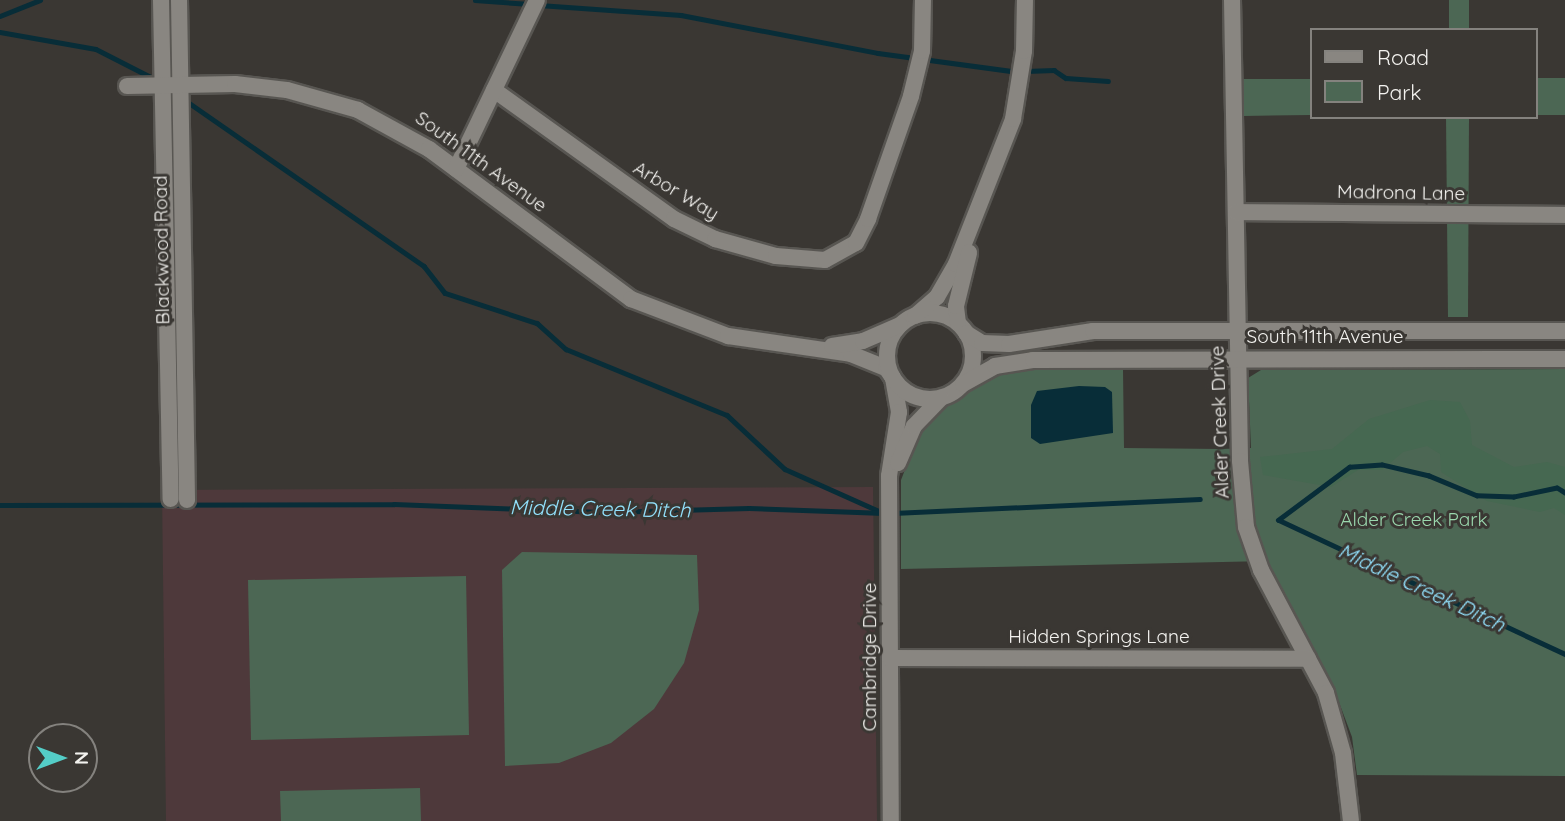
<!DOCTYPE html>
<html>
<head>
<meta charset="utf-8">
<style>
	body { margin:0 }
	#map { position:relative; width:1565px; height:821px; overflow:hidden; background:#3a3733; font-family:Quicksand,sans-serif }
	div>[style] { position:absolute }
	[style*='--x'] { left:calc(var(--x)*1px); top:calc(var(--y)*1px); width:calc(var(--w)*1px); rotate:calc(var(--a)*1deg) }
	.education>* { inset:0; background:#4e393b }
	.green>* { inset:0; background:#4c6754 }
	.forest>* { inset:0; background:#466851 }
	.water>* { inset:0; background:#082d38 }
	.stream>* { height:4.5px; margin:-2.25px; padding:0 2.25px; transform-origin:2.25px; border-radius:2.25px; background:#082d38 }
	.roads { filter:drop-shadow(2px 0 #585652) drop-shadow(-2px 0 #585652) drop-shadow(0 2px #585652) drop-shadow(0 -2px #585652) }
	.street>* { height:16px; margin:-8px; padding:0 8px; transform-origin:8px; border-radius:8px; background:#898681 }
	.street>.ring { margin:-8px; padding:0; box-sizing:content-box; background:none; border:16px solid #898681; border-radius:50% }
	span { translate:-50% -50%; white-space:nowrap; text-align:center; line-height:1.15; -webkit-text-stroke:6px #3a3733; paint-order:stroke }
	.street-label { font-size:19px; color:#f3f2ef }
	.park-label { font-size:19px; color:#9ad7ad }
	.water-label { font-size:21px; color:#92e1fc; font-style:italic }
	.legend { position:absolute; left:1310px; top:28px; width:228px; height:91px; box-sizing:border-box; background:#3a3733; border:2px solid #84827e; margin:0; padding:9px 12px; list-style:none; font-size:21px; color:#f3f2ef }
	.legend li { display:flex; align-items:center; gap:14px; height:35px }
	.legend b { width:35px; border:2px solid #84827e }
	.north { position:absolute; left:28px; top:723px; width:70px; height:70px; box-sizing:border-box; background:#3a3733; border:2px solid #84827e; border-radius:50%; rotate:90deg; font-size:19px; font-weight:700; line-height:28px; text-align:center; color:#f3f2ef }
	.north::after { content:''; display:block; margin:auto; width:24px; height:32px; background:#54cdc7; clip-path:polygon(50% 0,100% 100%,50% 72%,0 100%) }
</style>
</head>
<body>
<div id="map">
	<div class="education">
		<div style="clip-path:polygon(873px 487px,877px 821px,166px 821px,162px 490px)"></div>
	</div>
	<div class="green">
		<div style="clip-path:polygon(1449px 0,1469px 0,1469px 30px,1449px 30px)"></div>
		<div style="clip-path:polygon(1535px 78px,1565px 78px,1565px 115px,1535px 115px)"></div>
		<div style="clip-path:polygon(1242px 79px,1311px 79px,1311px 115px,1243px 116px)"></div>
		<div style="clip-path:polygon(1446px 117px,1469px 117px,1468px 317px,1448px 317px)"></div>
		<div style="clip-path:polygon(1014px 368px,1123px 369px,1124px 448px,1221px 449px,1251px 448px,1248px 378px,1261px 370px,1565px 369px,1565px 776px,1357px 775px,1352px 737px,1331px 681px,1276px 584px,1268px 561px,901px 569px,901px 480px,915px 444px,938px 407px)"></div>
		<div style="clip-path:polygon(522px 552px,697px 555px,699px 610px,684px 663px,654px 709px,611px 743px,559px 763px,505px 766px,502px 570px)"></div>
		<div style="clip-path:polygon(466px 576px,469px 735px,251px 740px,248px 580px)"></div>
		<div style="clip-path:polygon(420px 788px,421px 821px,281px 821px,280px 791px)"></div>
	</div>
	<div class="forest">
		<div style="clip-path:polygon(1430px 400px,1460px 402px,1470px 421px,1472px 445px,1514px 467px,1547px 462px,1565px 467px,1565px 515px,1554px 508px,1540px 512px,1487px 501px,1441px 472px,1440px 454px,1427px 446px,1403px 452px,1382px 470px,1358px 470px,1331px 487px,1263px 475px,1260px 457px,1332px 449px,1369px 419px)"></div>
	</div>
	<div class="water">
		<div style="clip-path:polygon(1079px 386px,1105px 387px,1112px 392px,1113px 433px,1040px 444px,1031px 438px,1031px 405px,1037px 391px)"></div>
	</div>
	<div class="stream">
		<div style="--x:475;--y:0;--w:55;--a:4.2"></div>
		<div style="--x:539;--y:5;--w:142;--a:4"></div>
		<div style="--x:681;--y:15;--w:201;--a:10.9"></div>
		<div style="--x:878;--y:53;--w:141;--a:7.7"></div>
		<div style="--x:0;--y:16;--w:43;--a:-21.8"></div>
		<div style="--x:0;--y:32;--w:97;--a:10"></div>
		<div style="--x:96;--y:49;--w:66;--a:27"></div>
		<div style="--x:1026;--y:71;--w:28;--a:-2"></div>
		<div style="--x:1054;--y:70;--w:14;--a:34"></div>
		<div style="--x:1066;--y:78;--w:42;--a:4.1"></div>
		<div style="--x:185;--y:100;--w:291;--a:34.8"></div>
		<div style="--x:424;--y:266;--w:34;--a:52"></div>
		<div style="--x:445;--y:293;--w:97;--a:18.1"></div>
		<div style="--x:537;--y:323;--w:39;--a:42"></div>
		<div style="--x:566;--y:349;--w:174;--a:22.3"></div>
		<div style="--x:727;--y:415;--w:79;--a:43"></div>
		<div style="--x:785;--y:469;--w:105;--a:24.1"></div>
		<div style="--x:1565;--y:493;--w:9;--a:-148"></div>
		<div style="--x:1557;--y:488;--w:44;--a:168.2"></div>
		<div style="--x:1514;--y:497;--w:37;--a:-178"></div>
		<div style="--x:1477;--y:496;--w:52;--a:-157.4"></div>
		<div style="--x:1429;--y:476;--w:48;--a:-166.8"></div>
		<div style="--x:1382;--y:465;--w:32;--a:176"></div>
		<div style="--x:1350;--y:467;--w:89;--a:143.3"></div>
		<div style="--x:1279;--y:520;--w:316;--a:25.1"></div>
		<div style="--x:0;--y:505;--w:394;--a:-0.1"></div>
		<div style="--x:394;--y:504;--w:213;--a:2.2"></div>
		<div style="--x:607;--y:512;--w:142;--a:-1.6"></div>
		<div style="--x:749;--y:508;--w:135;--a:2.1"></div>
		<div style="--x:893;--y:513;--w:307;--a:-2.6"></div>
	</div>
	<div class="roads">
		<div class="street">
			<div style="--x:161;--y:0;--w:499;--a:88.9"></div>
			<div style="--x:179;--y:0;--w:500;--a:89.08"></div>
			<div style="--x:1232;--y:0;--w:461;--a:89"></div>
			<div style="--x:1240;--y:461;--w:66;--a:84.8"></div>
			<div style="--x:1246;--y:527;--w:46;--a:70.8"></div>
			<div style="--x:1261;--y:570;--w:139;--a:62.1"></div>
			<div style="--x:1326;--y:693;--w:62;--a:74.2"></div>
			<div style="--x:1343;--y:753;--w:68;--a:83.3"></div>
			<div style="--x:127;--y:86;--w:108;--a:-1.1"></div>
			<div style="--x:235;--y:84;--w:52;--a:6.6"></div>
			<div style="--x:287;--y:90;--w:74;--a:15.7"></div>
			<div style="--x:358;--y:110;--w:81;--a:28.8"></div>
			<div style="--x:429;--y:149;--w:252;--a:36.6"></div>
			<div style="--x:631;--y:299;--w:104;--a:20.9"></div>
			<div style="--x:728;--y:336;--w:124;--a:8.3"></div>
			<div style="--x:851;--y:354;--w:38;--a:22"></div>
			<div style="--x:886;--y:368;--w:12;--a:55"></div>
			<div style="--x:893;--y:378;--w:35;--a:80"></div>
			<div style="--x:899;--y:412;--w:65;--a:98.9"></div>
			<div style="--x:889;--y:476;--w:345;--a:89.7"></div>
			<div style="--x:494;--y:90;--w:221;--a:35.6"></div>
			<div style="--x:674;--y:219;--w:46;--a:26"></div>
			<div style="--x:715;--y:239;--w:63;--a:15.6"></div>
			<div style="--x:776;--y:256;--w:49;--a:4.7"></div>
			<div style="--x:825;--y:260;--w:35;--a:-29"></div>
			<div style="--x:856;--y:243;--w:27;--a:-63"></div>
			<div style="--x:868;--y:219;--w:130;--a:-70.7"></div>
			<div style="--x:911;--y:96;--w:46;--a:-76.3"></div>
			<div style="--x:922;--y:51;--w:51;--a:-88.9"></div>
			<div style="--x:456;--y:169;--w:187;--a:-64.4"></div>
			<div style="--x:1236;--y:212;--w:329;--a:0.5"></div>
			<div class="ring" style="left:887px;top:313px;width:70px;height:70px"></div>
			<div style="--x:915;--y:316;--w:29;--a:-41"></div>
			<div style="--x:937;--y:297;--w:38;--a:-60"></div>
			<div style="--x:956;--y:264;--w:156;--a:-68.5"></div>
			<div style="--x:1013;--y:119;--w:69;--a:-80.8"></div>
			<div style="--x:1024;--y:51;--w:51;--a:-88.9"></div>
			<div style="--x:958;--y:323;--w:17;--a:-97"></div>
			<div style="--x:956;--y:306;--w:55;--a:-76.2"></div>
			<div style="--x:966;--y:333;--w:19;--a:32"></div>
			<div style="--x:982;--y:343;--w:27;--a:2"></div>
			<div style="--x:1009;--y:344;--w:85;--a:-8.8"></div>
			<div style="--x:1093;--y:331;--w:472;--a:0"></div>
			<div style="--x:832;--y:346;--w:31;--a:-9"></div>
			<div style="--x:863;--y:341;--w:40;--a:-23.4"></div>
			<div style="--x:963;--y:384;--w:37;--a:-29"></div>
			<div style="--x:995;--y:366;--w:38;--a:-9"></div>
			<div style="--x:1033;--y:360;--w:532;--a:-0.11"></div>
			<div style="--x:898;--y:463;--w:40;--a:-66.6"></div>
			<div style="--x:914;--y:426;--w:39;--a:-46"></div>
			<div style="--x:890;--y:658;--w:418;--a:0.1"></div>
		</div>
	</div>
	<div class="street-label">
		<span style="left:481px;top:162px;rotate:36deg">South 11th Avenue</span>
		<span style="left:676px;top:191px;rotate:31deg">Arbor Way</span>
		<span style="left:1401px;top:193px;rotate:1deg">Madrona Lane</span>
		<span style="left:162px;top:250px;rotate:-91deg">Blackwood Road</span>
		<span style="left:1325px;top:337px">South 11th Avenue</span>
		<span style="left:1220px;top:422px;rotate:-92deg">Alder Creek Drive</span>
		<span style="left:1099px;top:637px">Hidden Springs Lane</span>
		<span style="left:870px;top:657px;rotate:-90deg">Cambridge Drive</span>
	</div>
	<div class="park-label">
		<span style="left:1414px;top:520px">Alder Creek Park</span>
	</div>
	<div class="water-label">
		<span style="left:600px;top:508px;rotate:1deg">Middle Creek Ditch</span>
		<span style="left:1422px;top:587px;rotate:25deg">Middle Creek Ditch</span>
	</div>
	<ul class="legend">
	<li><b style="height:9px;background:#898681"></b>Road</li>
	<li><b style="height:19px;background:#4c6754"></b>Park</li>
	</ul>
	<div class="north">N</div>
</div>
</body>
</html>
